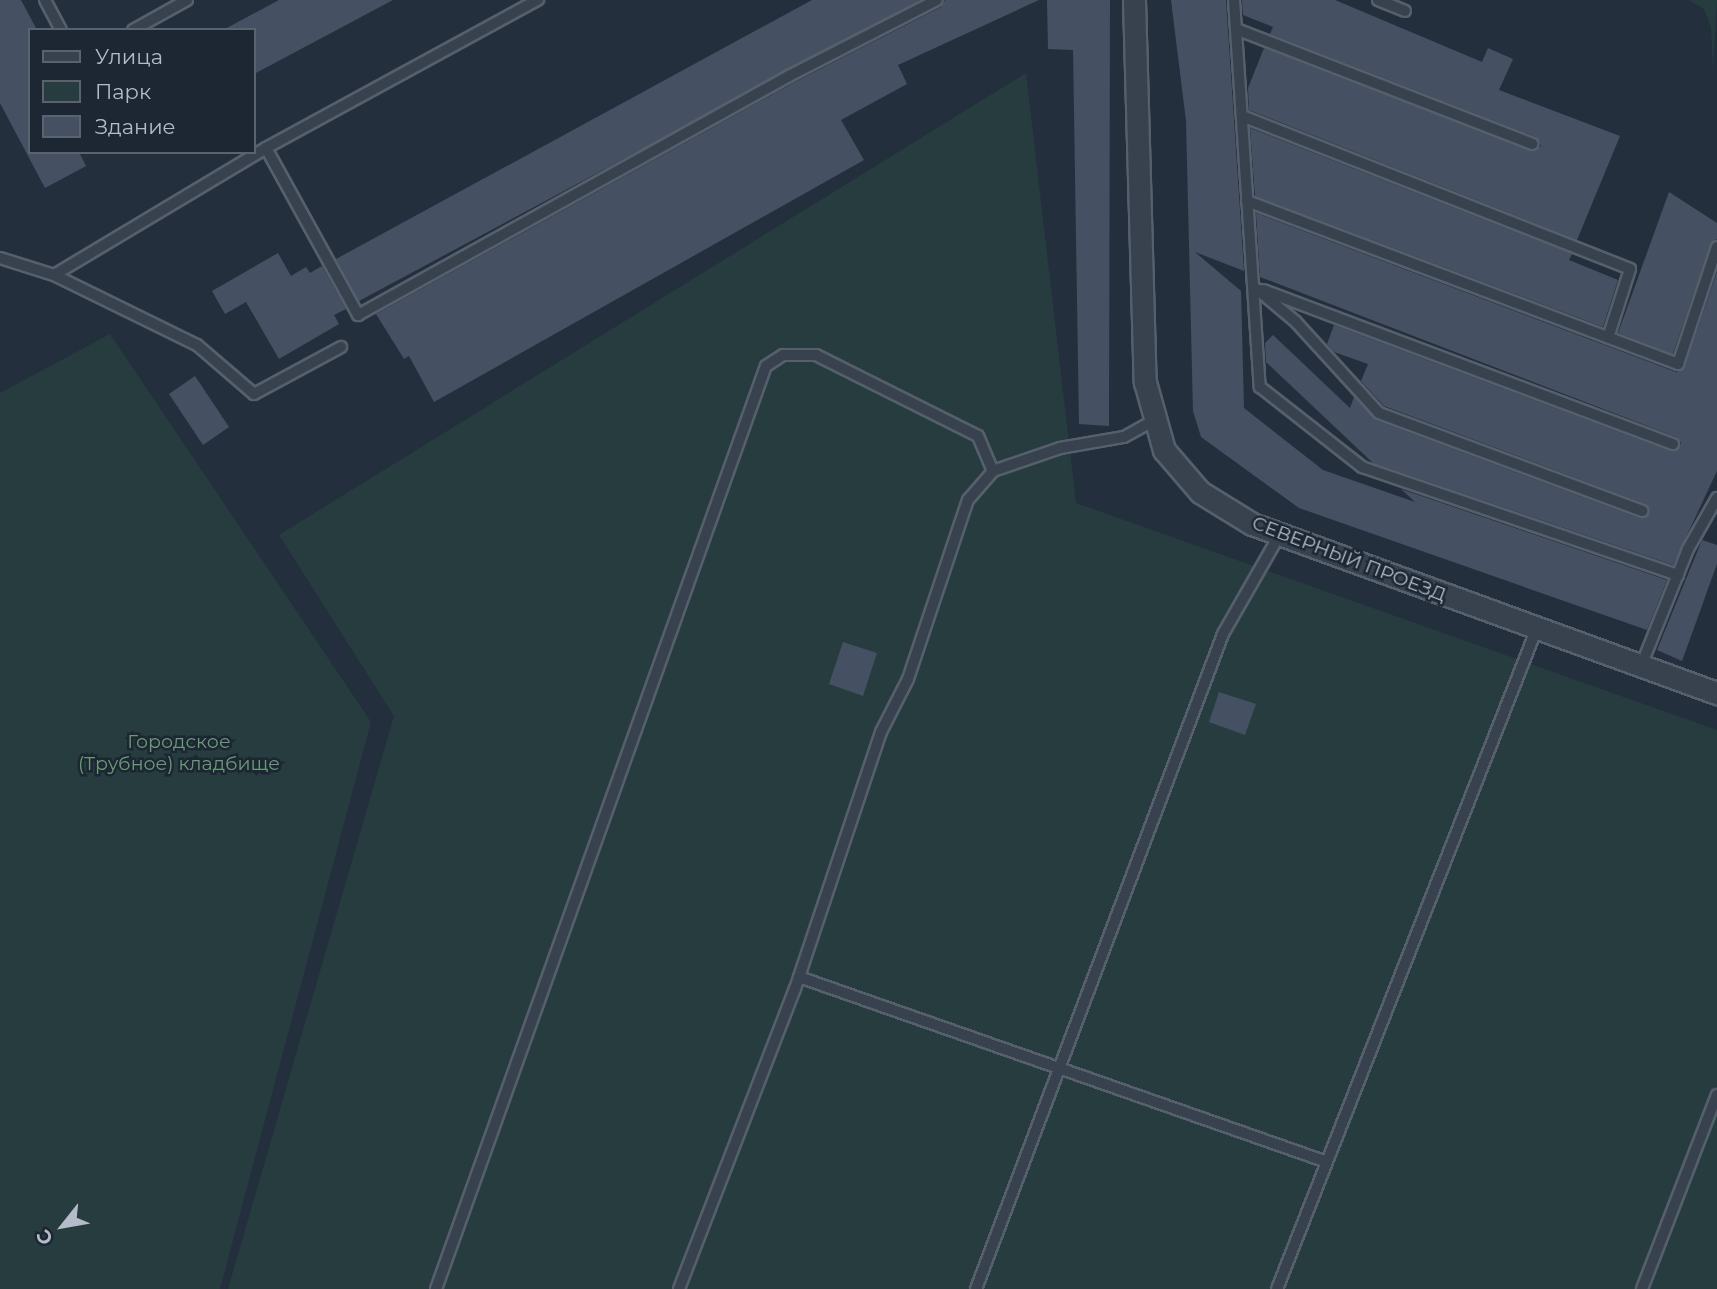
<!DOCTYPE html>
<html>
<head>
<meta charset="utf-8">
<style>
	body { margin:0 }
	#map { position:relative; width:1717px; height:1289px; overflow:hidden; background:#242f3e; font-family:Montserrat,sans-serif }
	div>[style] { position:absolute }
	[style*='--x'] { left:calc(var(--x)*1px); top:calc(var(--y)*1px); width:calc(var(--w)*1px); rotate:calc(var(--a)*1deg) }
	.green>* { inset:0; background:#263c3f }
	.building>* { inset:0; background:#455162 }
	.roads { filter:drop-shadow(2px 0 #565f6c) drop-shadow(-2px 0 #565f6c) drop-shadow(0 2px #565f6c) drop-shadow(0 -2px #565f6c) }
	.lane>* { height:10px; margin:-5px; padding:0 5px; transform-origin:5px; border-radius:5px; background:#38414e }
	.street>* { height:21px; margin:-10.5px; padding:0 10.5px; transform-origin:10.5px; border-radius:10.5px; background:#38414e }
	span { translate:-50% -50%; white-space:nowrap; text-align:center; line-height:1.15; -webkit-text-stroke:5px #1d2633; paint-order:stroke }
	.street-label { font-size:19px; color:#b4bcc9 }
	.park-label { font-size:19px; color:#6b9a76 }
	.legend { position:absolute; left:28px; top:28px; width:228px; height:126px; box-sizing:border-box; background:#1d2633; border:2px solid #59626f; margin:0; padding:9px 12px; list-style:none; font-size:21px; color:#b4bcc9 }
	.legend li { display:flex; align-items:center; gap:14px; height:35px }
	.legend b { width:35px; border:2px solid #59626f }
	.north { position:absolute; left:28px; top:1191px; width:70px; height:70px; -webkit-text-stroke:5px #1d2633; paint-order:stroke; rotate:239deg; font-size:19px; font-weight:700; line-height:28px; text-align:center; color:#b4bcc9 }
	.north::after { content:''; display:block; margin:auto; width:24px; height:32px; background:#b4bcc9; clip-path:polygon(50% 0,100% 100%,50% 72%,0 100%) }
</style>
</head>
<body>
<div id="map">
	<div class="green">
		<div style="clip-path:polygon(1689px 0,1717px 0,1713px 72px,1711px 27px,1704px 9px)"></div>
		<div style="clip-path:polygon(1026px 73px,1076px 503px,1717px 730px,1717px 1289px,228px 1289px,394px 716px,279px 535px)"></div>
		<div style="clip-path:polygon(110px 334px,371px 722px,220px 1289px,0 1289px,0 393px)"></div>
	</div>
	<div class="building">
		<div style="clip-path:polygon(0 0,21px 0,37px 30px,30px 30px,30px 152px,79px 152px,86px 166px,45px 188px,0 103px)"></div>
		<div style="clip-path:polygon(279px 0,393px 0,254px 74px,254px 30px,223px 30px)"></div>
		<div style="clip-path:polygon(812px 0,920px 0,359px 301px,336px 259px)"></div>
		<div style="clip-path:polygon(945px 0,1039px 0,898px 65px,907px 84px,841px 120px,864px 160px,434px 402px,409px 356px,404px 359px,376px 314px,793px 83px,941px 7px)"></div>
		<div style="clip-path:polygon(1047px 0,1110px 0,1109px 426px,1079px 424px,1073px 50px,1048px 49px)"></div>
		<div style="clip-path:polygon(1171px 0,1226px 0,1244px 271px,1195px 252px,1241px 291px,1244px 408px,1323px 470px,1415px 502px,1401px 489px,1667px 580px,1647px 630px,1299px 508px,1201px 437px,1193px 411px,1186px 121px)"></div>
		<div style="clip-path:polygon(1242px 0,1335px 0,1482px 62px,1488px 48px,1513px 59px,1499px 90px,1620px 136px,1577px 240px,1249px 110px,1248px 88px,1264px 48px,1530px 151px,1541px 146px,1536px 137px,1270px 34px,1273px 27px,1243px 15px)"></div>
		<div style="clip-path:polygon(1250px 128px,1572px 254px,1569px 260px,1618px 280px,1603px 327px,1255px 196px)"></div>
		<div style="clip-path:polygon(1669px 192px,1717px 223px,1717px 239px,1710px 245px,1673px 354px,1618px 333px)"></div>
		<div style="clip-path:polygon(1256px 213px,1676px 372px,1685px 366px,1717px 272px,1717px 471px,1673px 565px,1373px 463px,1266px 362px,1265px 343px,1273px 335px,1350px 408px,1354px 397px,1376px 420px,1639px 518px,1649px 514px,1645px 504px,1384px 406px,1361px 381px,1368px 364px,1334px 352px,1327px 344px,1334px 325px,1670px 451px,1677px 450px,1681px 443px,1676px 437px,1260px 277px)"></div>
		<div style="clip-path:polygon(278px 253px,291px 276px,306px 267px,310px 273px,322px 266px,346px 309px,334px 315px,339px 324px,279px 359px,246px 302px,225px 314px,212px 291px)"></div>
		<div style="clip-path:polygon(195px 376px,229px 427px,203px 445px,169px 394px)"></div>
		<div style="clip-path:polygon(1702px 540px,1717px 545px,1717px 564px,1682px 661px,1657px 650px)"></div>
		<div style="clip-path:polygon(843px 642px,877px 653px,863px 696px,829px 684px)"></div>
		<div style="clip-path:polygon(1219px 692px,1256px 704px,1245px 735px,1209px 722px)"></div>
	</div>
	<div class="roads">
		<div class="lane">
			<div style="--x:45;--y:0;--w:34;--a:62"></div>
			<div style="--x:1234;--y:0;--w:388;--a:86.2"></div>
			<div style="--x:1260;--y:387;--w:130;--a:38.1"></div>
			<div style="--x:1362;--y:467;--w:334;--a:18.9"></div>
			<div style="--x:1378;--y:0;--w:29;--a:22"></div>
			<div style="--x:1236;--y:29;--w:318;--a:21.2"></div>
			<div style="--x:133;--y:30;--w:62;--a:-29.1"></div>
			<div style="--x:1242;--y:116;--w:417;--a:21.5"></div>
			<div style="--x:1630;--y:269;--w:72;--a:107.7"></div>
			<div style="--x:266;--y:148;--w:191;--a:61.1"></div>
			<div style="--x:358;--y:315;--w:493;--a:-29"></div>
			<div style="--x:789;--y:76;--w:166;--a:-27.2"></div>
			<div style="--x:1247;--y:201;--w:461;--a:20.7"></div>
			<div style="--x:1678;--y:364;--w:123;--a:-71.6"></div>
			<div style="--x:0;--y:258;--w:57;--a:17.5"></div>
			<div style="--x:54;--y:275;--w:247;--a:-30.9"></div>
			<div style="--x:266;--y:148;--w:310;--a:-28.6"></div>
			<div style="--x:54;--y:275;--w:159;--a:26.1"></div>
			<div style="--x:197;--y:345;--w:75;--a:40.7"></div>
			<div style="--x:254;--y:394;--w:99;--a:-28.4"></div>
			<div style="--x:1253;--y:286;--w:56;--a:39.9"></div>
			<div style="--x:1296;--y:322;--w:123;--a:47.6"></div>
			<div style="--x:1379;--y:413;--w:281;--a:20.4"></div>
			<div style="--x:1263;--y:290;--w:438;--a:20.6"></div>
			<div style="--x:1641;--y:666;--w:126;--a:-68.1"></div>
			<div style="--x:1688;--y:549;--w:59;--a:-60.4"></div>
			<div style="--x:799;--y:977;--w:556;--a:19.31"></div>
			<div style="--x:436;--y:1289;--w:980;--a:-70.33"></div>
			<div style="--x:766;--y:366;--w:20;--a:-33"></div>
			<div style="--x:783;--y:355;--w:33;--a:0"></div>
			<div style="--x:816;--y:355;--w:181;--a:26.6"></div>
			<div style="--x:978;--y:436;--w:38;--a:67"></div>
			<div style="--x:679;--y:1289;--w:322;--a:-68.9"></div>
			<div style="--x:795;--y:989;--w:271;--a:-71.5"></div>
			<div style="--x:881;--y:732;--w:59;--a:-63"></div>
			<div style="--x:908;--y:679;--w:189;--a:-71.5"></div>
			<div style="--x:968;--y:500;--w:38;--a:-49"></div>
			<div style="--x:993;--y:471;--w:71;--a:-18.9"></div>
			<div style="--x:1060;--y:448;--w:65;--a:-9.8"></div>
			<div style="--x:1124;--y:437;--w:35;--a:-29"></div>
			<div style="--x:976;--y:1289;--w:700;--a:-69.34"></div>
			<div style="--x:1223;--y:634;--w:115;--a:-60.3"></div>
			<div style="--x:1277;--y:1289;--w:710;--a:-68.53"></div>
			<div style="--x:1642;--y:1289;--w:208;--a:-68.9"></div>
		</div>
		<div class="street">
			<div style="--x:1134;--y:0;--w:382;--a:88.4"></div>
			<div style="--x:1145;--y:382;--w:71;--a:74.4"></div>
			<div style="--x:1164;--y:450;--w:55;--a:49.4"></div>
			<div style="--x:1200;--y:492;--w:61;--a:31.6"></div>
			<div style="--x:1252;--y:524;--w:495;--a:20"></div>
		</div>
	</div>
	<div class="street-label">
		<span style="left:1349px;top:559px;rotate:21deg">СЕВЕРНЫЙ ПРОЕЗД</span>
	</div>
	<div class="park-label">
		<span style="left:179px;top:753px">Городское<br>(Трубное) кладбище</span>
	</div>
	<ul class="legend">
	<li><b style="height:9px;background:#38414e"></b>Улица</li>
	<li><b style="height:19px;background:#263c3f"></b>Парк</li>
	<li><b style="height:19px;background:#455162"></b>Здание</li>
	</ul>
	<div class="north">С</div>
</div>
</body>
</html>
